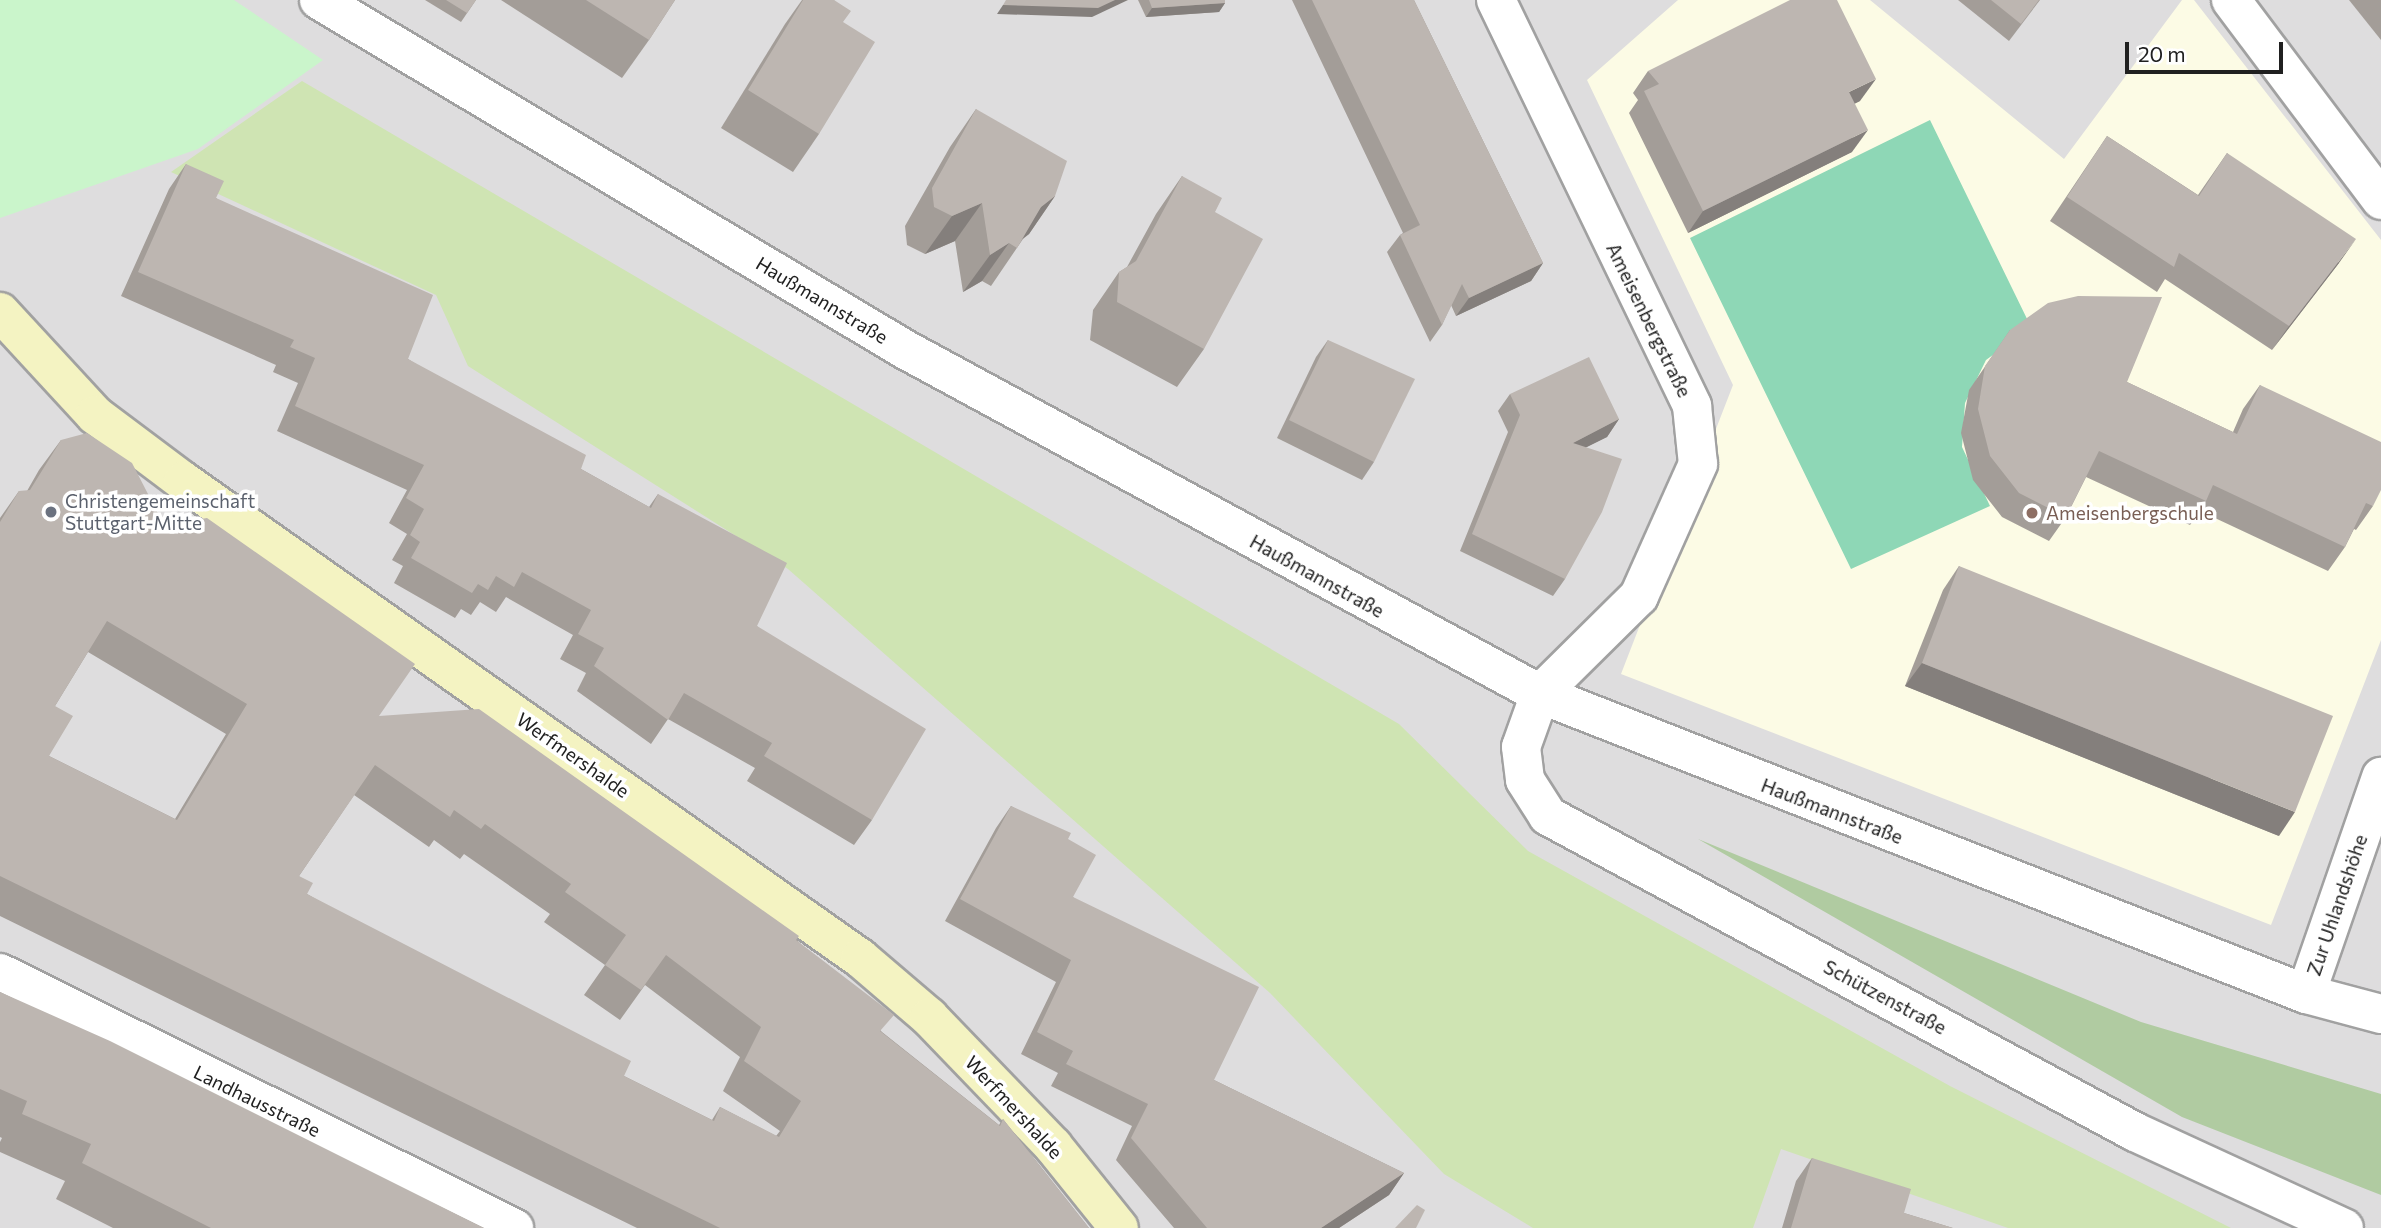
<!DOCTYPE html>
<html>
<head>
<meta charset="utf-8">
<style>
	body { margin:0 }
	#map { position:relative; width:2381px; height:1228px; overflow:hidden; background:#f0ede8; font-family:Commissioner,sans-serif }
	div>[style] { position:absolute }
	[style*='--x'] { left:calc(var(--x)*1px); top:calc(var(--y)*1px); width:calc(var(--w)*1px); rotate:calc(var(--a)*1deg) }
	.residential>* { inset:0; background:#deddde }
	.education>* { inset:0; background:#fcfbe5 }
	.grass>* { inset:0; background:#cfe4b3 }
	.forest>* { inset:0; background:#b0cba1 }
	.park>* { inset:0; background:#caf5cb }
	.pitch>* { inset:0; background:#8ed7b6 }
	.roads { filter:drop-shadow(2px 0 #a1a1a1) drop-shadow(-2px 0 #a1a1a1) drop-shadow(0 2px #a1a1a1) drop-shadow(0 -2px #a1a1a1) }
	.street>* { height:38px; margin:-19px; padding:0 19px; transform-origin:19px; border-radius:19px; background:#fff }
	.secondary>* { height:38px; margin:-19px; padding:0 19px; transform-origin:19px; border-radius:19px; background:#f4f3c2 }
	.wall>* { inset:0; background:#a39d98 }
	.shaded-wall>* { inset:0; background:#847f7c }
	.building>* { inset:0; background:#bdb6b1 }
	.dots>* { width:19px; height:19px; translate:-50% -50%; box-sizing:border-box; border:4px solid #fff; border-radius:50% }
	span { translate:-50% -50%; white-space:nowrap; text-align:center; line-height:1.15; -webkit-text-stroke:7px #fff; paint-order:stroke }
	.street-label { font-size:19px; color:#202020 }
	.worship-label { font-size:19px; color:#5b616d }
	.left { translate:0 -50%; text-align:left }
	.education-label { font-size:19px; color:#785e54 }
	.scale { position:absolute; left:2125px; top:42px; width:158px; height:32px; box-sizing:border-box; border:4px solid #202020; border-top:0; padding-left:9px; font-size:21px; line-height:24px; white-space:nowrap; color:#202020; -webkit-text-stroke:5px #fff; paint-order:stroke }
</style>
</head>
<body>
<div id="map">
	<div class="residential">
		<div style="clip-path:polygon(0 0,2381px 0,2381px 1228px,0 1228px)"></div>
	</div>
	<div class="education">
		<div style="clip-path:polygon(1678px 0,1870px 0,2064px 159px,2182px 0,2194px 0,2381px 240px,2381px 640px,2271px 925px,1621px 674px,1733px 385px,1587px 80px)"></div>
	</div>
	<div class="grass">
		<div style="clip-path:polygon(302px 81px,1399px 724px,1528px 851px,1950px 1086px,2231px 1228px,2008px 1228px,1781px 1149px,1753px 1228px,1533px 1228px,1444px 1174px,1270px 993px,788px 569px,468px 366px,436px 295px,171px 172px)"></div>
	</div>
	<div class="forest">
		<div style="clip-path:polygon(1698px 839px,2141px 1022px,2381px 1094px,2381px 1195px,2182px 1117px)"></div>
	</div>
	<div class="park">
		<div style="clip-path:polygon(0 0,234px 0,323px 60px,198px 149px,0 218px)"></div>
	</div>
	<div class="pitch">
		<div style="clip-path:polygon(1930px 120px,2031px 327px,1986px 360px,1965px 403px,1962px 447px,1990px 506px,1851px 569px,1690px 238px)"></div>
	</div>
	<div class="roads">
		<div class="street">
			<div style="--x:319;--y:0;--w:683;--a:30.81"></div>
			<div style="--x:906;--y:350;--w:721;--a:28.48"></div>
			<div style="--x:1540;--y:694;--w:823;--a:21.39"></div>
			<div style="--x:2306;--y:994;--w:78;--a:14.9"></div>
			<div style="--x:1496;--y:0;--w:451;--a:64.2"></div>
			<div style="--x:1692;--y:406;--w:58;--a:84.1"></div>
			<div style="--x:1698;--y:464;--w:145;--a:114.1"></div>
			<div style="--x:1639;--y:596;--w:139;--a:135.3"></div>
			<div style="--x:1540;--y:694;--w:56;--a:109.7"></div>
			<div style="--x:1521;--y:747;--w:33;--a:83"></div>
			<div style="--x:1525;--y:780;--w:43;--a:57.4"></div>
			<div style="--x:1548;--y:816;--w:667;--a:28.29"></div>
			<div style="--x:2135;--y:1132;--w:230;--a:24.7"></div>
			<div style="--x:2231;--y:0;--w:250;--a:53.1"></div>
			<div style="--x:0;--y:973;--w:574;--a:26.39"></div>
			<div style="--x:2306;--y:994;--w:230;--a:-70.9"></div>
		</div>
		<div class="secondary">
			<div style="--x:0;--y:312;--w:140;--a:47.3"></div>
			<div style="--x:95;--y:415;--w:110;--a:36.9"></div>
			<div style="--x:183;--y:481;--w:828;--a:35.17"></div>
			<div style="--x:860;--y:958;--w:91;--a:40.5"></div>
			<div style="--x:929;--y:1017;--w:179;--a:46.1"></div>
			<div style="--x:1053;--y:1146;--w:105;--a:51.2"></div>
		</div>
	</div>
	<div class="wall">
		<div style="clip-path:polygon(425px 0,476px 0,461px 22px)"></div>
		<div style="clip-path:polygon(501px 0,675px 0,649px 40px,622px 78px)"></div>
		<div style="clip-path:polygon(802px 0,834px 0,843px 22px,819px 134px,793px 172px,721px 128px,785px 24px)"></div>
		<div style="clip-path:polygon(1138px 0,1225px 0,1225px 3px,1219px 12px,1146px 17px)"></div>
		<div style="clip-path:polygon(1292px 0,1414px 0,1543px 263px,1531px 281px,1456px 316px,1451px 305px,1442px 325px,1430px 342px,1387px 252px,1400px 235px,1403px 233px)"></div>
		<div style="clip-path:polygon(1958px 0,2040px 0,2009px 41px)"></div>
		<div style="clip-path:polygon(2349px 0,2381px 0,2381px 40px)"></div>
		<div style="clip-path:polygon(1648px 71px,1860px 101px,1854px 104px,1852px 152px,1688px 233px,1629px 113px,1638px 100px,1633px 93px)"></div>
		<div style="clip-path:polygon(976px 109px,1055px 196px,1029px 234px,1023px 239px,991px 286px,982px 281px,963px 292px,955px 241px,925px 254px,907px 245px,905px 226px,950px 147px)"></div>
		<div style="clip-path:polygon(2107px 136px,2198px 195px,2227px 153px,2339px 263px,2272px 350px,2165px 279px,2157px 292px,2050px 221px)"></div>
		<div style="clip-path:polygon(186px 164px,216px 198px,408px 359px,581px 469px,649px 507px,658px 494px,757px 626px,872px 820px,854px 845px,747px 781px,755px 768px,668px 719px,651px 744px,577px 691px,586px 673px,560px 659px,573px 635px,506px 597px,496px 612px,480px 602px,471px 615px,461px 609px,455px 618px,394px 583px,403px 566px,392px 560px,407px 534px,389px 523px,407px 490px,277px 431px,298px 383px,273px 372px,276px 365px,121px 296px,169px 189px)"></div>
		<div style="clip-path:polygon(1182px 176px,1215px 212px,1204px 349px,1177px 387px,1090px 340px,1093px 310px,1119px 272px,1127px 267px,1156px 214px)"></div>
		<div style="clip-path:polygon(2010px 330px,2127px 382px,2233px 432px,2243px 409px,2260px 385px,2373px 506px,2356px 530px,2354px 529px,2345px 547px,2328px 571px,2200px 511px,2190px 525px,2086px 477px,2066px 517px,2049px 541px,2002px 517px,1973px 480px,1961px 433px,1969px 390px)"></div>
		<div style="clip-path:polygon(1328px 340px,1374px 462px,1362px 480px,1277px 438px,1316px 357px)"></div>
		<div style="clip-path:polygon(1510px 394px,1619px 419px,1607px 437px,1586px 447px,1565px 579px,1553px 596px,1460px 551px,1508px 432px,1498px 411px)"></div>
		<div style="clip-path:polygon(evenodd,61px 440px,164px 525px,379px 716px,797px 940px,882px 1032px,999px 1125px,1003px 1119px,1089px 1228px,637px 1228px,0 916px,0 518px,19px 491px,27px 491px,39px 470px,61px 440px,88px 652px,226px 734px,175px 819px,49px 756px,55px 706px,88px 652px,61px 440px,354px 795px,429px 847px,434px 840px,460px 859px,464px 854px,550px 914px,544px 922px,605px 965px,584px 995px,620px 1020px,645px 985px,740px 1057px,723px 1091px,780px 1131px,776px 1136px,720px 1107px,712px 1120px,624px 1076px,307px 894px,299px 876px,354px 795px)"></div>
		<div style="clip-path:polygon(1959px 566px,2279px 836px,1905px 686px,1943px 590px)"></div>
		<div style="clip-path:polygon(1011px 806px,1068px 839px,1073px 897px,1214px 1080px,1404px 1173px,1389px 1195px,1339px 1228px,1174px 1228px,1116px 1160px,1132px 1126px,1051px 1086px,1058px 1073px,1021px 1054px,1056px 982px,945px 921px,996px 828px)"></div>
		<div style="clip-path:polygon(0 992px,484px 1228px,113px 1228px,56px 1199px,65px 1181px,0 1152px,0 1142px,2px 1138px,0 1137px)"></div>
		<div style="clip-path:polygon(1812px 1158px,1904px 1213px,1953px 1228px,1782px 1228px,1796px 1181px)"></div>
	</div>
	<div class="shaded-wall">
		<div style="clip-path:polygon(1115px 0,1128px 0,1092px 17px,997px 14px,1003px 5px)"></div>
		<div style="clip-path:polygon(1225px 3px,1219px 12px,1146px 17px,1152px 8px)"></div>
		<div style="clip-path:polygon(1876px 79px,1860px 101px,1833px 114px,1849px 92px)"></div>
		<div style="clip-path:polygon(1868px 130px,1852px 152px,1688px 233px,1703px 211px)"></div>
		<div style="clip-path:polygon(1055px 196px,1029px 234px,1014px 245px,1041px 207px)"></div>
		<div style="clip-path:polygon(982px 203px,955px 241px,925px 254px,952px 216px)"></div>
		<div style="clip-path:polygon(2356px 239px,2339px 263px,2272px 350px,2289px 326px)"></div>
		<div style="clip-path:polygon(1009px 243px,982px 281px,963px 292px,990px 255px)"></div>
		<div style="clip-path:polygon(1543px 263px,1531px 281px,1456px 316px,1469px 298px)"></div>
		<div style="clip-path:polygon(1619px 419px,1607px 437px,1561px 460px,1573px 443px)"></div>
		<div style="clip-path:polygon(1922px 663px,2295px 812px,2279px 836px,1905px 686px)"></div>
		<div style="clip-path:polygon(1404px 1173px,1389px 1195px,1339px 1228px,1321px 1228px)"></div>
	</div>
	<div class="building">
		<div style="clip-path:polygon(446px 0,476px 0,467px 13px)"></div>
		<div style="clip-path:polygon(586px 0,675px 0,649px 40px)"></div>
		<div style="clip-path:polygon(803px 0,834px 0,851px 11px,843px 22px,875px 42px,819px 134px,748px 90px)"></div>
		<div style="clip-path:polygon(1006px 0,1115px 0,1098px 8px,1003px 5px)"></div>
		<div style="clip-path:polygon(1149px 0,1225px 0,1225px 3px,1152px 8px)"></div>
		<div style="clip-path:polygon(1312px 0,1414px 0,1543px 263px,1469px 298px,1462px 284px,1442px 325px,1400px 235px,1420px 225px)"></div>
		<div style="clip-path:polygon(1790px 0,1837px 0,1876px 79px,1849px 92px,1868px 130px,1703px 211px,1644px 91px,1659px 84px,1648px 71px)"></div>
		<div style="clip-path:polygon(1991px 0,2039px 0,2021px 24px)"></div>
		<div style="clip-path:polygon(976px 109px,1067px 161px,1055px 196px,1041px 207px,1017px 248px,1009px 243px,990px 255px,982px 203px,952px 216px,934px 207px,932px 188px)"></div>
		<div style="clip-path:polygon(2107px 136px,2199px 196px,2227px 153px,2356px 239px,2289px 326px,2179px 253px,2174px 267px,2067px 197px)"></div>
		<div style="clip-path:polygon(186px 164px,224px 181px,216px 198px,433px 295px,408px 359px,586px 455px,581px 469px,651px 508px,658px 494px,787px 563px,757px 626px,926px 729px,872px 820px,764px 756px,772px 743px,684px 693px,668px 720px,594px 666px,604px 648px,578px 634px,591px 610px,522px 572px,514px 587px,496px 576px,488px 590px,478px 584px,472px 593px,411px 558px,420px 542px,410px 535px,424px 509px,406px 498px,424px 465px,295px 406px,315px 358px,290px 347px,294px 340px,138px 272px)"></div>
		<div style="clip-path:polygon(1182px 176px,1222px 198px,1215px 212px,1263px 239px,1204px 349px,1117px 302px,1119px 272px,1136px 261px)"></div>
		<div style="clip-path:polygon(2078px 296px,2162px 297px,2127px 382px,2237px 434px,2260px 385px,2381px 442px,2381px 490px,2373px 506px,2366px 503px,2345px 547px,2213px 485px,2206px 501px,2099px 451px,2066px 517px,2019px 493px,1990px 456px,1978px 409px,1985px 366px,2010px 330px,2048px 303px)"></div>
		<div style="clip-path:polygon(1328px 340px,1415px 379px,1374px 462px,1289px 420px)"></div>
		<div style="clip-path:polygon(1589px 357px,1619px 419px,1573px 443px,1622px 459px,1602px 512px,1565px 579px,1472px 534px,1520px 415px,1510px 394px)"></div>
		<div style="clip-path:polygon(evenodd,87px 433px,132px 463px,164px 525px,207px 518px,415px 664px,379px 716px,479px 709px,799px 936px,796px 940px,894px 1015px,880px 1031px,1000px 1126px,1003px 1119px,1089px 1228px,720px 1228px,0 876px,0 522px,19px 491px,30px 490px,61px 440px,87px 433px,107px 621px,247px 704px,177px 820px,49px 756px,73px 716px,55px 706px,107px 621px,87px 433px,375px 765px,450px 817px,454px 810px,481px 829px,485px 824px,571px 884px,565px 892px,626px 935px,605px 965px,641px 990px,666px 955px,761px 1027px,744px 1061px,801px 1101px,779px 1137px,720px 1107px,714px 1121px,624px 1076px,631px 1061px,307px 894px,313px 883px,299px 876px,375px 765px)"></div>
		<div style="clip-path:polygon(1959px 566px,2333px 716px,2295px 812px,1922px 663px)"></div>
		<div style="clip-path:polygon(1011px 806px,1071px 833px,1068px 839px,1096px 855px,1073px 897px,1259px 987px,1214px 1080px,1404px 1173px,1321px 1228px,1207px 1228px,1131px 1138px,1148px 1104px,1066px 1064px,1073px 1051px,1037px 1032px,1071px 960px,960px 899px)"></div>
		<div style="clip-path:polygon(0 992px,110px 1041px,484px 1228px,211px 1228px,82px 1163px,91px 1144px,22px 1114px,27px 1101px,0 1089px)"></div>
		<div style="clip-path:polygon(1812px 1158px,1911px 1189px,1904px 1213px,1953px 1228px,1791px 1228px)"></div>
		<div style="clip-path:polygon(1417px 1205px,1425px 1210px,1416px 1228px,1395px 1228px)"></div>
	</div>
	<div class="dots">
		<div style="left:51px;top:512px;background:#6b7280"></div>
		<div style="left:2032px;top:513px;background:#8d6e63"></div>
	</div>
	<div class="street-label">
		<span style="left:822px;top:300px;rotate:31deg">Haußmannstraße</span>
		<span style="left:1649px;top:320px;rotate:64deg">Ameisenbergstraße</span>
		<span style="left:1317px;top:576px;rotate:29deg">Haußmannstraße</span>
		<span style="left:573px;top:755px;rotate:35deg">Werfmershalde</span>
		<span style="left:1832px;top:811px;rotate:21deg">Haußmannstraße</span>
		<span style="left:2337px;top:905px;rotate:-71deg">Zur Uhlandshöhe</span>
		<span style="left:1885px;top:997px;rotate:28deg">Schützenstraße</span>
		<span style="left:257px;top:1101px;rotate:26deg">Landhausstraße</span>
		<span style="left:1014px;top:1107px;rotate:47deg">Werfmershalde</span>
	</div>
	<div class="worship-label">
		<span class="left" style="left:65px;top:512px">Christengemeinschaft<br>Stuttgart-Mitte</span>
	</div>
	<div class="education-label">
		<span class="left" style="left:2046px;top:513px">Ameisenbergschule</span>
	</div>
	<div class="scale">20 m</div>
</div>
</body>
</html>
